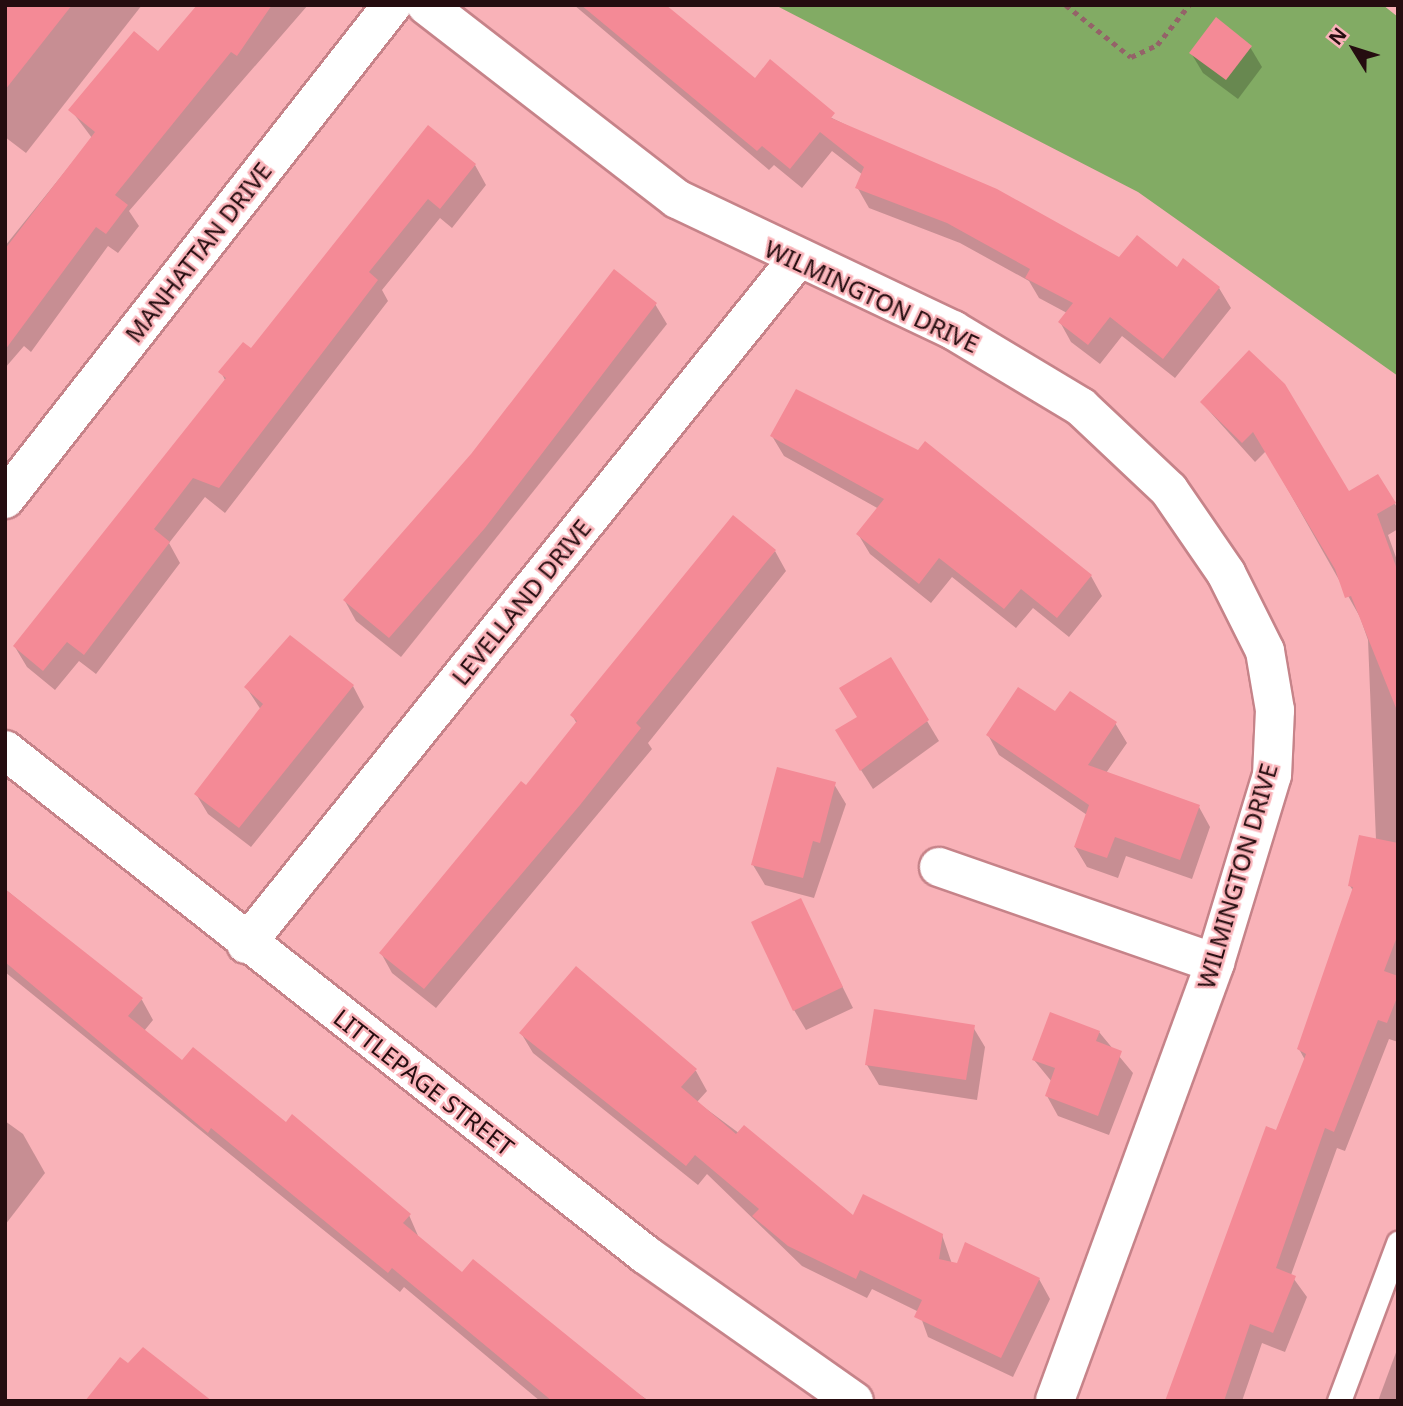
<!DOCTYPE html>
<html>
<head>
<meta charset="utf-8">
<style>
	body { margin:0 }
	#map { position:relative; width:1403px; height:1406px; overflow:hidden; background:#f9b2b8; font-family:"Noto Sans",sans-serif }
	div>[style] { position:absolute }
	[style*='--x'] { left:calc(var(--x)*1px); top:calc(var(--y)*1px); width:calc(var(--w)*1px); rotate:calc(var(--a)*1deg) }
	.green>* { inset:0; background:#82ab64 }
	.shadow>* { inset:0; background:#0003 }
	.building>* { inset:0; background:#f48a96 }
	.path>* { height:4.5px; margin-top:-2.25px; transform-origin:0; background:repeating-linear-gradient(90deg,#946368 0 5px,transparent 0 10px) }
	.roads { filter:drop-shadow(2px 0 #c68389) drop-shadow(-2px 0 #c68389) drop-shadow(0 2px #c68389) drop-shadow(0 -2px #c68389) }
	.service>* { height:23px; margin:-11.5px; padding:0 11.5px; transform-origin:11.5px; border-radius:11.5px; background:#fff }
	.minor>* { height:38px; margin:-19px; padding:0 19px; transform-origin:19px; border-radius:19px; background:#fff }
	span { translate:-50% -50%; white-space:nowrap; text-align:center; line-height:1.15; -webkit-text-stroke:5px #f9b2b8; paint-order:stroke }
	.street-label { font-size:24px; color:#250d10 }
	.frame { position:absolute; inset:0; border:7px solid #250d10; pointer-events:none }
	.north { position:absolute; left:1319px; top:14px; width:70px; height:70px; -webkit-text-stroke:5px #f9b2b8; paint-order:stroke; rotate:308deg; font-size:19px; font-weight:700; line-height:28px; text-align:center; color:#250d10 }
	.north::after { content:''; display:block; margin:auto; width:24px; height:32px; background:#250d10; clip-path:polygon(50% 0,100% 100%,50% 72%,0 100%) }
</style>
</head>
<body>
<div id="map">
	<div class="green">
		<div style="clip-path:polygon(775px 5px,1383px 5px,1398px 17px,1398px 376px,1138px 192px)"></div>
	</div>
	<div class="shadow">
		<div style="clip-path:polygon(5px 5px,142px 5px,26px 153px,5px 137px)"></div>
		<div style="clip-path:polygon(199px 5px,308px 5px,129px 211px,139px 226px,118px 253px,108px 246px,31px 352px,24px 346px,5px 368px,5px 246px,92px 138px,71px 110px,159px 54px)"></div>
		<div style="clip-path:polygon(574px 5px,663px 5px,755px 80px,1120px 260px,1177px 269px,1184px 261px,1219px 288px,1231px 308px,1175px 378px,1122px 336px,1100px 364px,1071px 342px,1060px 322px,1067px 313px,1039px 298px,1029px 281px,960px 243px,869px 208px,857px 187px,863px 175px,832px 151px,802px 188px,774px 165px,769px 170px)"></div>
		<div style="clip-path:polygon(1250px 47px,1262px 67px,1238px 99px,1203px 73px,1191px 53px)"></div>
		<div style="clip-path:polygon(428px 127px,475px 165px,486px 185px,452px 228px,440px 218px,382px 290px,388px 301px,225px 513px,205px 497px,169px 543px,180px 563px,96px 674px,79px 661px,55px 690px,27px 667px,15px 647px,226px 382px,221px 372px,252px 351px)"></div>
		<div style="clip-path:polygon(655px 304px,667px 324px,401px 657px,356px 621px,345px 601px)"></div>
		<div style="clip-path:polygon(1249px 352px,1348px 493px,1378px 476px,1398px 509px,1398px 529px,1388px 535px,1398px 563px,1398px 1042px,1389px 1039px,1345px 1151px,1337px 1148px,1291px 1275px,1307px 1297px,1285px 1352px,1262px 1343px,1242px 1401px,1167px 1401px,1305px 1060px,1299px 1049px,1354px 892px,1350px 886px,1376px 840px,1368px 640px,1360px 617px,1266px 451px,1255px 462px,1202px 403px)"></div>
		<div style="clip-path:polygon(772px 436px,918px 452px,1091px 576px,1102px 596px,1069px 637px,1033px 608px,1016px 628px,952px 577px,931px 603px,870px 554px,858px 534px,879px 509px,784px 456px)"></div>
		<div style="clip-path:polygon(775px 551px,786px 571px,648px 743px,652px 749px,436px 1008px,392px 973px,381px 953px,526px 787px,577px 724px,572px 715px)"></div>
		<div style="clip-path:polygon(353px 686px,364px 707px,251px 847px,208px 814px,196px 794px,261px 710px,246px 687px)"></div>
		<div style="clip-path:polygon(1056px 714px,1115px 723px,1127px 743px,1106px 773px,1199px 807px,1210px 827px,1192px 879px,1126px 856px,1118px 878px,1087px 867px,1075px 847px,1087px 815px,999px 755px,988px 735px)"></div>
		<div style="clip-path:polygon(927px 721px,939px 741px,873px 789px,849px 751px)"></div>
		<div style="clip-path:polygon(834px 784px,846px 804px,814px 898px,765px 885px,753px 865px)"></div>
		<div style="clip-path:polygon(5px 889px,142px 1000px,153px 1020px,144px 1031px,183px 1063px,286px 1124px,409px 1215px,419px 1238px,462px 1274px,649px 1401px,540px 1401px,404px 1287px,400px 1292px,5px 972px)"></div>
		<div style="clip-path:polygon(800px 901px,853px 1008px,806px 1030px,794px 1010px)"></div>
		<div style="clip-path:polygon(973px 1027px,985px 1047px,977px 1100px,879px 1085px,867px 1065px)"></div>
		<div style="clip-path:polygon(1099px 1032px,1133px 1073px,1109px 1135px,1058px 1116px,1047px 1096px,1052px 1082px,1034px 1060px)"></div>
		<div style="clip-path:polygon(521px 1033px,696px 1071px,707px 1091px,697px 1102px,853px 1218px,942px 1235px,952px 1264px,1039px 1279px,1050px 1299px,1013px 1377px,928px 1337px,919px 1312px,872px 1289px,867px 1298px,802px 1266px,707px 1174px,698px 1185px,533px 1053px)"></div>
		<div style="clip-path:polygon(5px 1121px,23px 1134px,45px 1173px,5px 1225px)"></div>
		<div style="clip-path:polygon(1398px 1347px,1398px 1401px,1378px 1401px)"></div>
	</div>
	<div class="building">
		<div style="clip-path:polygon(5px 5px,72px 5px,5px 90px)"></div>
		<div style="clip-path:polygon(197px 5px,272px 5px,237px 56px,231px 52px,115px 195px,128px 205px,106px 234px,96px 227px,5px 350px,5px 249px,95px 132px,68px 110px,134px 31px,158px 51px)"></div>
		<div style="clip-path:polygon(581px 5px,666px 5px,755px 78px,770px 59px,835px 113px,831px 118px,997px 189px,1119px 257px,1137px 235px,1177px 267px,1183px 258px,1220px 287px,1163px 359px,1110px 317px,1088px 345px,1058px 322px,1073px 303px,1025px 278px,1030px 269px,947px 223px,855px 188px,864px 167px,820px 132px,790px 169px,762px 146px,757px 151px)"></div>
		<div style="clip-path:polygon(1216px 17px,1252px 46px,1226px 80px,1189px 53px)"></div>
		<div style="clip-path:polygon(428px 125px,476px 164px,440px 209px,428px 199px,369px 272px,378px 280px,219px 488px,193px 478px,154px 529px,170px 542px,84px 655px,67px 642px,43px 671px,13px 646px,226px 378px,218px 372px,243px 342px,251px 348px)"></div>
		<div style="clip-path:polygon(614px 269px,657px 303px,485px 528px,389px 638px,343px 600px,471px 454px)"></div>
		<div style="clip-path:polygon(1249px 350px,1285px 384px,1349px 491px,1378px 474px,1396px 503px,1377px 514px,1398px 572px,1398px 713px,1351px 596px,1345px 598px,1335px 569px,1253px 432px,1242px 443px,1200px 402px)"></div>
		<div style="clip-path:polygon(796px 389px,918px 450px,925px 441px,1092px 575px,1057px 618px,1021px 589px,1004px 609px,939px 558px,919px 584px,856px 534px,884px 499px,770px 436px)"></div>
		<div style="clip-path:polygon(733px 515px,776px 550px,636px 723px,641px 728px,580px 805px,424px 989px,379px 953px,521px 781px,526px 785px,577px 721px,570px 715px)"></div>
		<div style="clip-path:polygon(290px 635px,354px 685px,239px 828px,194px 794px,263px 704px,244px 687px)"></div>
		<div style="clip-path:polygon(891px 657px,929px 720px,860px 771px,835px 730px,857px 717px,839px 688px)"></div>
		<div style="clip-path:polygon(1018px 687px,1055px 711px,1070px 691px,1117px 722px,1088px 765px,1200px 805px,1180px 860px,1115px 837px,1107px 858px,1074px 847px,1089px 805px,986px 735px)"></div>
		<div style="clip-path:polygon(777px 767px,836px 782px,820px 843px,813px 841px,803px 878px,751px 865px)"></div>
		<div style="clip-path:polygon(1359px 835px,1398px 843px,1398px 934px,1384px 971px,1398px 976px,1398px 995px,1387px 1023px,1378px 1020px,1334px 1132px,1325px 1128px,1276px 1268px,1296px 1276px,1273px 1333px,1250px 1324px,1224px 1401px,1165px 1401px,1266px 1126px,1276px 1130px,1306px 1054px,1297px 1049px,1353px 887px,1348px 886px)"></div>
		<div style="clip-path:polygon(5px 889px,143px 998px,128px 1016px,182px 1060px,193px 1047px,286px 1122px,292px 1114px,411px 1214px,403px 1223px,462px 1272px,473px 1259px,648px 1401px,552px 1401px,392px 1268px,388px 1273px,211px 1128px,208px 1133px,5px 962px)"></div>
		<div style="clip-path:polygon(801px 898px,843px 987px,793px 1011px,751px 922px)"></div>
		<div style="clip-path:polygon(576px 966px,697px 1069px,681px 1087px,736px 1134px,744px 1125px,853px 1215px,863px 1194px,943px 1234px,939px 1259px,957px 1263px,965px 1242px,1040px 1278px,1001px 1358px,914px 1317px,922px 1300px,860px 1270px,856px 1279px,788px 1246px,752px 1216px,759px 1209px,695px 1155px,686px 1166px,519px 1033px)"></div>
		<div style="clip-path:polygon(874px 1009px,975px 1025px,966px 1080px,865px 1065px)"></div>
		<div style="clip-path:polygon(1050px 1012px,1100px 1031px,1096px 1041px,1122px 1051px,1098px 1116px,1045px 1096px,1055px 1068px,1032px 1060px)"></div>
		<div style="clip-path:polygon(143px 1347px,212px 1401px,85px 1401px,120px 1357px,128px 1363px)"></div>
	</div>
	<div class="path">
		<div style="--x:1066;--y:5;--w:83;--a:38.7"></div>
		<div style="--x:1131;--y:57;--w:29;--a:-25"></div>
		<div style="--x:1157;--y:45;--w:51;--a:-51.3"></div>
	</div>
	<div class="roads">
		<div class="service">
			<div style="--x:1339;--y:1401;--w:169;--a:-69.5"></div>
		</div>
		<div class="minor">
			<div style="--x:426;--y:5;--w:317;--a:37.7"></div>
			<div style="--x:677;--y:199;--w:306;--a:25.4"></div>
			<div style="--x:953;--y:330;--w:149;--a:31"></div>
			<div style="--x:1081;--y:407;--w:121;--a:43.3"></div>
			<div style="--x:1169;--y:490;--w:101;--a:55.5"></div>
			<div style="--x:1226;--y:573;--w:87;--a:63.4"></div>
			<div style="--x:1265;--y:651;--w:60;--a:80.4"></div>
			<div style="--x:1275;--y:710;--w:65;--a:92.6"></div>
			<div style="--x:1272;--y:775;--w:196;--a:106.9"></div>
			<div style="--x:1215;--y:963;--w:466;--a:110.1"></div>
			<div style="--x:5;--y:499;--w:628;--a:-51.92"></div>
			<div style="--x:5;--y:750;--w:816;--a:38.23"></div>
			<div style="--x:646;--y:1255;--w:254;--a:35.1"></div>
			<div style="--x:939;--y:867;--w:292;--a:19.2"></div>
			<div style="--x:246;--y:944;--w:877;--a:-51.16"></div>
		</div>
	</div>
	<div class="street-label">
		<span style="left:198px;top:252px;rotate:-52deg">MANHATTAN DRIVE</span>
		<span style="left:872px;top:296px;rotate:25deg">WILMINGTON DRIVE</span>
		<span style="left:521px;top:602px;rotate:-51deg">LEVELLAND DRIVE</span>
		<span style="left:1237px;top:876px;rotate:-74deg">WILMINGTON DRIVE</span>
		<span style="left:424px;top:1082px;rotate:38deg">LITTLEPAGE STREET</span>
	</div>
	<div class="frame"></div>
	<div class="north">N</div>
</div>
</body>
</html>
